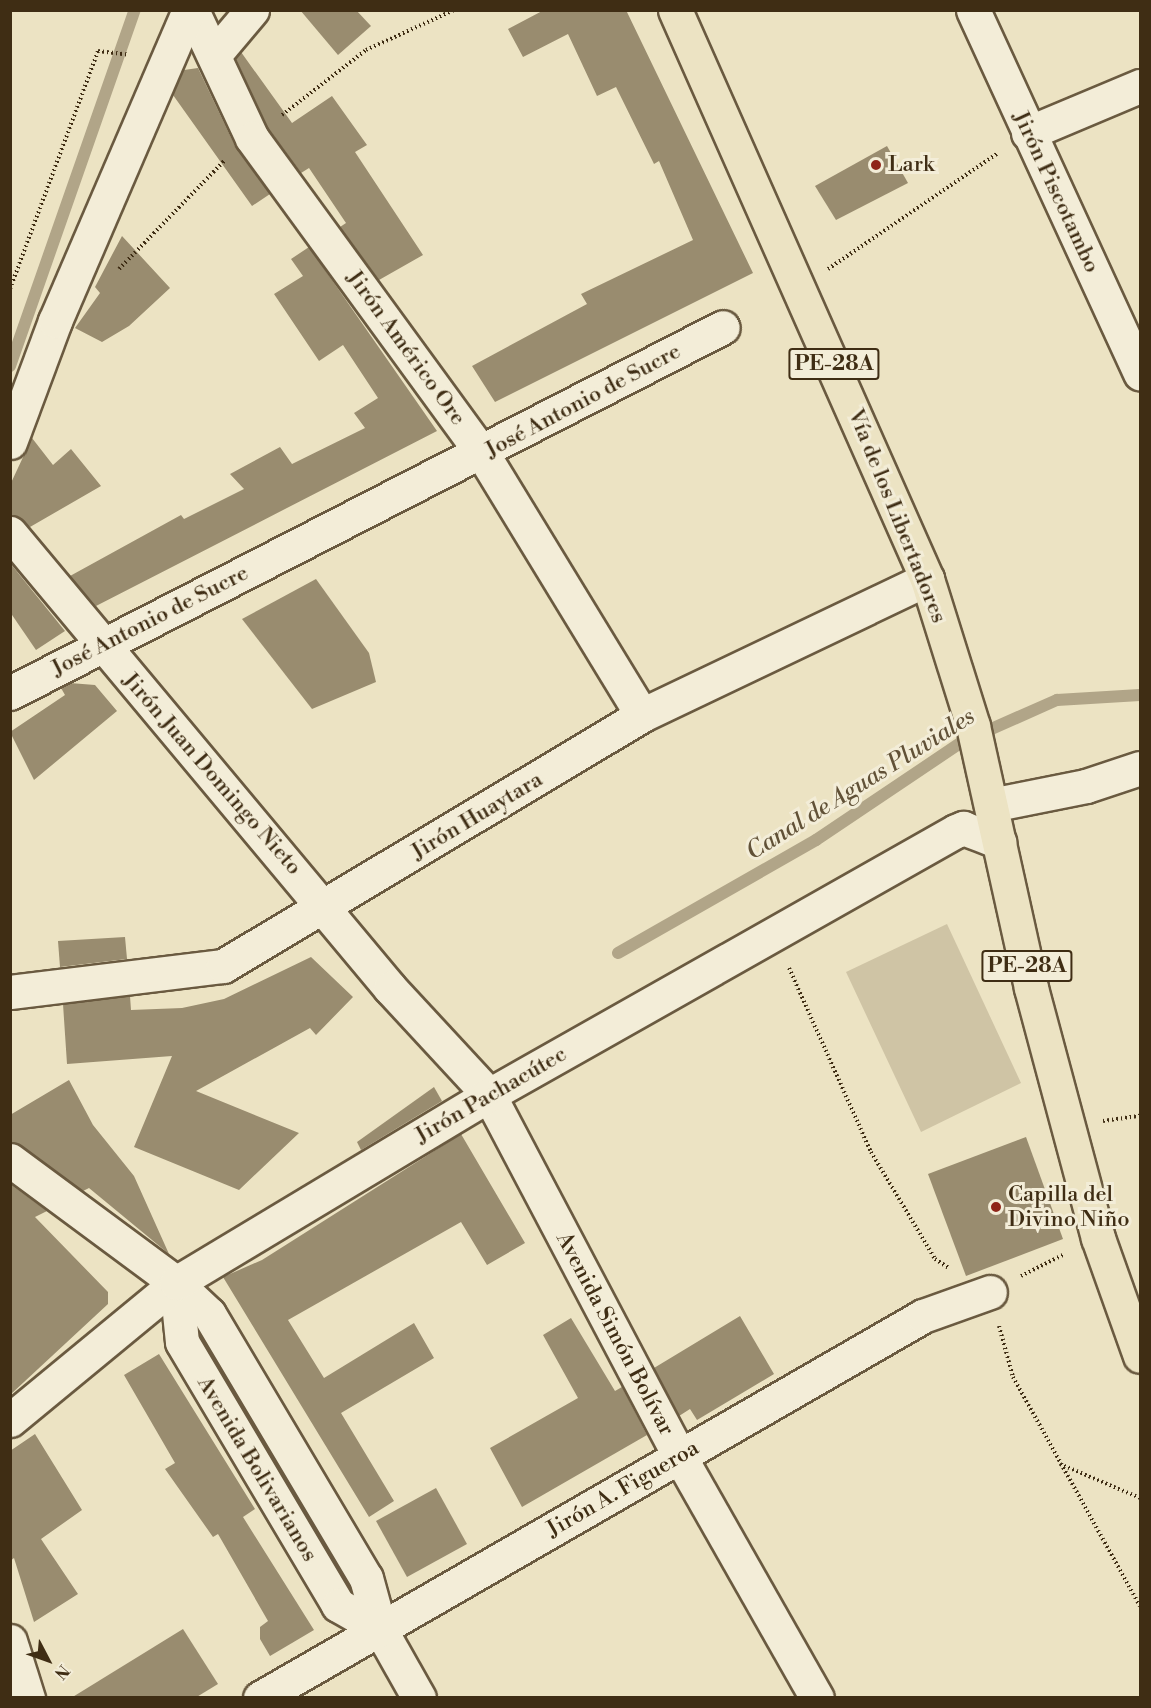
<!DOCTYPE html>
<html>
<head>
<meta charset="utf-8">
<style>
	body { margin:0 }
	#map { position:relative; width:1151px; height:1708px; overflow:hidden; background:#ece3c3; font-family:"Libre Bodoni",serif }
	div>[style] { position:absolute }
	[style*='--x'] { left:calc(var(--x)*1px); top:calc(var(--y)*1px); width:calc(var(--w)*1px); rotate:calc(var(--a)*1deg) }
	.green>* { inset:0; background:#cfc4a5 }
	.stream>* { height:12px; margin:-6px; padding:0 6px; transform-origin:6px; border-radius:6px; background:#b1a588 }
	.building>* { inset:0; background:#998c6f }
	.path>* { height:4px; margin-top:-2px; transform-origin:0; background:repeating-linear-gradient(90deg,#3f2d14 0 1.5px,transparent 0 4.5px) }
	.roads { filter:drop-shadow(2px 0 #6a5a40) drop-shadow(-2px 0 #6a5a40) drop-shadow(0 2px #6a5a40) drop-shadow(0 -2px #6a5a40) }
	.minor>* { height:33px; margin:-16.5px; padding:0 16.5px; transform-origin:16.5px; border-radius:16.5px; background:#f3edd8 }
	.trunk>* { height:33px; margin:-16.5px; padding:0 16.5px; transform-origin:16.5px; border-radius:16.5px; background:#ece3c3 }
	.dots>* { width:16px; height:16px; translate:-50% -50%; box-sizing:border-box; border:3px solid #f3edd8; border-radius:50% }
	span { translate:-50% -50%; white-space:nowrap; text-align:center; line-height:1.15; -webkit-text-stroke:6px #f3edd8; paint-order:stroke }
	.shield-label span { padding:2px 4px; background:#f3edd8; border:2px solid; border-radius:4px; -webkit-text-stroke-width:0 }
	.shield-label { font-size:21px; color:#3f2d14; font-weight:700 }
	.poi-label { font-size:22px; color:#3f2d14 }
	.left { translate:0 -50%; text-align:left }
	.street-label { font-size:22px; color:#3f2d14 }
	.water-label { font-size:24px; color:#615137; font-style:italic }
	.frame { position:absolute; inset:0; border:12px solid #3f2d14; pointer-events:none }
	.north { position:absolute; left:18px; top:1630px; width:60px; height:60px; -webkit-text-stroke:4px #f3edd8; paint-order:stroke; rotate:131deg; font-size:16px; font-weight:700; line-height:24px; text-align:center; color:#3f2d14 }
	.north::after { content:''; display:block; margin:auto; width:21px; height:27px; background:#3f2d14; clip-path:polygon(50% 0,100% 100%,50% 72%,0 100%) }
</style>
</head>
<body>
<div id="map">
	<div class="green">
		<div style="clip-path:polygon(947px 924px,1021px 1083px,921px 1132px,846px 972px)"></div>
	</div>
	<div class="stream">
		<div style="--x:10;--y:366;--w:377;--a:-70.7"></div>
		<div style="--x:618;--y:953;--w:228;--a:-29.7"></div>
		<div style="--x:816;--y:840;--w:176;--a:-33.9"></div>
		<div style="--x:962;--y:742;--w:104;--a:-23.9"></div>
		<div style="--x:1057;--y:700;--w:83;--a:-3.4"></div>
	</div>
	<div class="building">
		<div style="clip-path:polygon(300px 10px,356px 10px,371px 26px,338px 55px)"></div>
		<div style="clip-path:polygon(544px 10px,626px 10px,753px 273px,495px 402px,472px 366px,587px 304px,581px 294px,693px 240px,659px 161px,654px 164px,616px 87px,597px 96px,568px 34px,523px 57px,508px 29px)"></div>
		<div style="clip-path:polygon(241px 52px,292px 123px,332px 96px,367px 145px,355px 152px,423px 255px,379px 280px,340px 227px,346px 223px,309px 168px,301px 173px,268px 128px,236px 59px)"></div>
		<div style="clip-path:polygon(198px 68px,235px 146px,270px 194px,252px 206px,173px 95px,184px 70px)"></div>
		<div style="clip-path:polygon(887px 146px,908px 183px,836px 220px,815px 186px)"></div>
		<div style="clip-path:polygon(122px 236px,170px 288px,129px 326px,102px 342px,75px 328px,100px 293px,95px 287px)"></div>
		<div style="clip-path:polygon(309px 247px,437px 431px,96px 606px,70px 576px,181px 515px,184px 519px,244px 489px,230px 474px,280px 447px,292px 464px,365px 428px,354px 413px,378px 398px,343px 345px,319px 361px,274px 294px,303px 276px,291px 259px)"></div>
		<div style="clip-path:polygon(32px 438px,53px 465px,71px 449px,101px 486px,30px 527px,10px 515px,10px 485px)"></div>
		<div style="clip-path:polygon(10px 563px,65px 631px,36px 650px,10px 612px)"></div>
		<div style="clip-path:polygon(316px 579px,369px 653px,376px 682px,312px 709px,242px 619px)"></div>
		<div style="clip-path:polygon(70px 683px,95px 685px,117px 711px,34px 780px,10px 732px,65px 695px,61px 688px)"></div>
		<div style="clip-path:polygon(125px 937px,127px 959px,60px 967px,58px 941px)"></div>
		<div style="clip-path:polygon(311px 957px,353px 997px,316px 1035px,310px 1028px,196px 1091px,299px 1133px,239px 1190px,134px 1147px,172px 1056px,67px 1064px,63px 1004px,130px 996px,131px 1010px,182px 1008px,224px 999px)"></div>
		<div style="clip-path:polygon(69px 1080px,93px 1125px,134px 1176px,169px 1254px,89px 1188px,83px 1191px,10px 1142px,10px 1115px)"></div>
		<div style="clip-path:polygon(434px 1087px,442px 1101px,361px 1150px,357px 1142px)"></div>
		<div style="clip-path:polygon(461px 1134px,525px 1243px,487px 1265px,461px 1222px,288px 1320px,324px 1378px,414px 1323px,434px 1358px,341px 1413px,394px 1501px,369px 1517px,223px 1277px,262px 1260px)"></div>
		<div style="clip-path:polygon(1026px 1137px,1063px 1239px,966px 1276px,928px 1174px)"></div>
		<div style="clip-path:polygon(10px 1184px,47px 1211px,35px 1217px,108px 1292px,108px 1304px,10px 1395px)"></div>
		<div style="clip-path:polygon(740px 1316px,774px 1374px,697px 1420px,690px 1409px,679px 1416px,654px 1368px)"></div>
		<div style="clip-path:polygon(571px 1318px,615px 1391px,622px 1387px,647px 1435px,522px 1507px,490px 1448px,578px 1398px,543px 1335px)"></div>
		<div style="clip-path:polygon(159px 1354px,255px 1509px,243px 1517px,314px 1630px,270px 1656px,260px 1639px,260px 1627px,268px 1621px,218px 1534px,213px 1537px,165px 1469px,175px 1463px,124px 1375px)"></div>
		<div style="clip-path:polygon(35px 1434px,82px 1510px,41px 1539px,78px 1594px,34px 1622px,14px 1558px,10px 1561px,10px 1451px)"></div>
		<div style="clip-path:polygon(436px 1488px,467px 1544px,407px 1577px,376px 1521px)"></div>
		<div style="clip-path:polygon(183px 1629px,218px 1684px,195px 1698px,71px 1698px)"></div>
	</div>
	<div class="path">
		<div style="--x:282;--y:115;--w:106;--a:-37.7"></div>
		<div style="--x:366;--y:50;--w:97;--a:-24.4"></div>
		<div style="--x:119;--y:269;--w:151;--a:-45.8"></div>
		<div style="--x:828;--y:269;--w:206;--a:-34.3"></div>
		<div style="--x:10;--y:289;--w:254;--a:-69.7"></div>
		<div style="--x:98;--y:51;--w:31;--a:7"></div>
		<div style="--x:789;--y:968;--w:201;--a:66"></div>
		<div style="--x:871;--y:1152;--w:125;--a:59.1"></div>
		<div style="--x:935;--y:1259;--w:17;--a:33"></div>
		<div style="--x:1103;--y:1121;--w:37;--a:-8"></div>
		<div style="--x:1021;--y:1276;--w:49;--a:-26.6"></div>
		<div style="--x:999;--y:1326;--w:53;--a:74.6"></div>
		<div style="--x:1013;--y:1377;--w:262;--a:61"></div>
		<div style="--x:1060;--y:1464;--w:87;--a:23"></div>
	</div>
	<div class="roads">
		<div class="minor">
			<div style="--x:192;--y:10;--w:141;--a:64.9"></div>
			<div style="--x:252;--y:138;--w:390;--a:53.9"></div>
			<div style="--x:482;--y:453;--w:307;--a:58.6"></div>
			<div style="--x:973;--y:10;--w:400;--a:65.3"></div>
			<div style="--x:214;--y:55;--w:59;--a:-49.8"></div>
			<div style="--x:1028;--y:133;--w:121;--a:-22.8"></div>
			<div style="--x:10;--y:442;--w:129;--a:-69.6"></div>
			<div style="--x:55;--y:321;--w:339;--a:-66.7"></div>
			<div style="--x:10;--y:533;--w:593;--a:50.13"></div>
			<div style="--x:390;--y:988;--w:146;--a:47.2"></div>
			<div style="--x:489;--y:1095;--w:409;--a:62.2"></div>
			<div style="--x:680;--y:1457;--w:277;--a:60.4"></div>
			<div style="--x:10;--y:693;--w:801;--a:-27.17"></div>
			<div style="--x:991;--y:805;--w:97;--a:-11.3"></div>
			<div style="--x:1086;--y:786;--w:57;--a:-18.4"></div>
			<div style="--x:10;--y:992;--w:215;--a:-7"></div>
			<div style="--x:223;--y:966;--w:488;--a:-30.9"></div>
			<div style="--x:642;--y:715;--w:316;--a:-25.5"></div>
			<div style="--x:10;--y:1160;--w:207;--a:36.5"></div>
			<div style="--x:176;--y:1283;--w:45;--a:43.2"></div>
			<div style="--x:209;--y:1314;--w:307;--a:59.3"></div>
			<div style="--x:366;--y:1578;--w:53;--a:74.6"></div>
			<div style="--x:380;--y:1629;--w:79;--a:60.5"></div>
			<div style="--x:176;--y:1283;--w:59;--a:84.2"></div>
			<div style="--x:182;--y:1342;--w:306;--a:59.3"></div>
			<div style="--x:338;--y:1605;--w:48;--a:29.7"></div>
			<div style="--x:10;--y:1420;--w:215;--a:-39.5"></div>
			<div style="--x:176;--y:1283;--w:365;--a:-31"></div>
			<div style="--x:489;--y:1095;--w:536;--a:-29.48"></div>
			<div style="--x:956;--y:831;--w:8;--a:-23"></div>
			<div style="--x:963;--y:828;--w:39;--a:21"></div>
			<div style="--x:10;--y:1641;--w:60;--a:72.5"></div>
			<div style="--x:260;--y:1698;--w:765;--a:-29.95"></div>
			<div style="--x:923;--y:1316;--w:71;--a:-19.7"></div>
		</div>
		<div class="trunk">
			<div style="--x:675;--y:10;--w:622;--a:66.11"></div>
			<div style="--x:927;--y:579;--w:154;--a:72.6"></div>
			<div style="--x:973;--y:726;--w:268;--a:77.5"></div>
			<div style="--x:1031;--y:988;--w:259;--a:75"></div>
			<div style="--x:1098;--y:1238;--w:125;--a:70.4"></div>
		</div>
	</div>
	<div class="dots">
		<div style="left:876px;top:165px;background:#8f2418"></div>
		<div style="left:996px;top:1207px;background:#8f2418"></div>
	</div>
	<div class="shield-label">
		<span style="left:834px;top:364px">PE-28A</span>
		<span style="left:1027px;top:966px">PE-28A</span>
	</div>
	<div class="poi-label">
		<span class="left" style="left:888px;top:165px">Lark</span>
		<span class="left" style="left:1008px;top:1207px">Capilla del<br>Divino Niño</span>
	</div>
	<div class="street-label">
		<span style="left:1056px;top:192px;rotate:65deg">Jirón Piscotambo</span>
		<span style="left:406px;top:348px;rotate:54deg">Jirón Américo Ore</span>
		<span style="left:583px;top:401px;rotate:-28deg">José Antonio de Sucre</span>
		<span style="left:897px;top:516px;rotate:68deg">Vía de los Libertadores</span>
		<span style="left:150px;top:621px;rotate:-27deg">José Antonio de Sucre</span>
		<span style="left:212px;top:774px;rotate:49deg">Jirón Juan Domingo Nieto</span>
		<span style="left:477px;top:816px;rotate:-31deg">Jirón Huaytara</span>
		<span style="left:491px;top:1095px;rotate:-30deg">Jirón Pachacútec</span>
		<span style="left:615px;top:1334px;rotate:62deg">Avenida Simón Bolívar</span>
		<span style="left:257px;top:1469px;rotate:59deg">Avenida Bolivarianos</span>
		<span style="left:623px;top:1489px;rotate:-30deg">Jirón A. Figueroa</span>
	</div>
	<div class="water-label">
		<span style="left:861px;top:785px;rotate:-32deg">Canal de Aguas Pluviales</span>
	</div>
	<div class="frame"></div>
	<div class="north">N</div>
</div>
</body>
</html>
